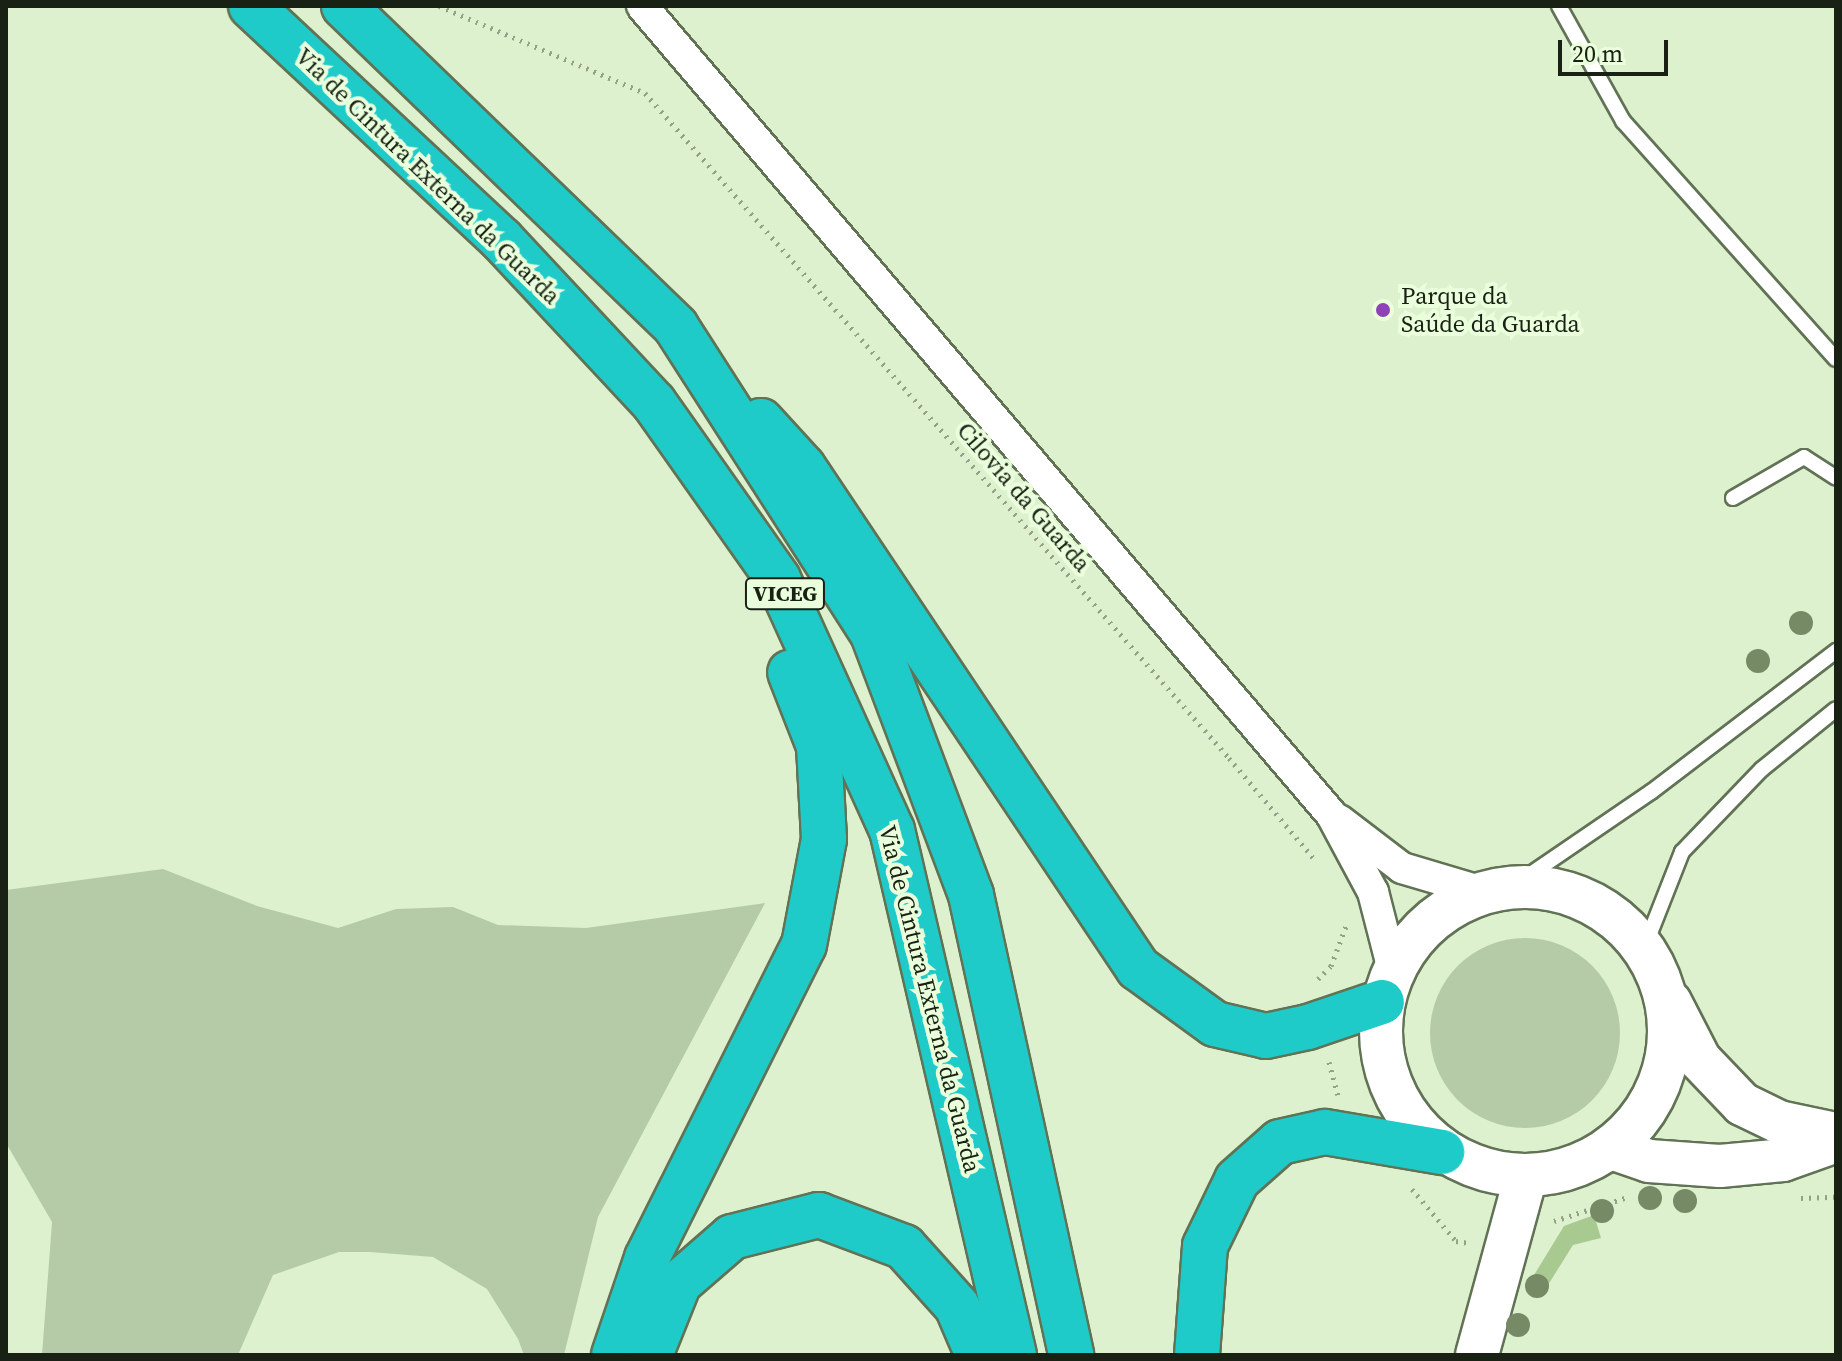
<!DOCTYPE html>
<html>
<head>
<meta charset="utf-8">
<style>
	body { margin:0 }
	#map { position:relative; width:1842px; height:1361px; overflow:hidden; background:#ddf1cf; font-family:"Source Serif 4",serif }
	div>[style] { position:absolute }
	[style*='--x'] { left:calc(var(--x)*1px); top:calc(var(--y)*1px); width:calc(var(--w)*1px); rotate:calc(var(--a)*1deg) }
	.green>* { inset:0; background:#b5cba7 }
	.round { border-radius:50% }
	.building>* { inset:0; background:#a8ca91 }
	.path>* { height:5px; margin-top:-2.5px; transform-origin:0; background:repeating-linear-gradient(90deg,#92a187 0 2px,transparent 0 8px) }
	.roads { filter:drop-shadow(2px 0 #617255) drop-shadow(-2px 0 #617255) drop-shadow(0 2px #617255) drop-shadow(0 -2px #617255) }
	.lane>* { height:14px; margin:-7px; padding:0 7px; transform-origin:7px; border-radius:7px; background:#fff }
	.street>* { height:30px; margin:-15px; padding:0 15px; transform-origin:15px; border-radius:15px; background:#fff }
	.secondary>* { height:42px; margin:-21px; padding:0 21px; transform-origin:21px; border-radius:21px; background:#fff }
	.secondary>.ring { margin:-21px; padding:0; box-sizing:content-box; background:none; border:42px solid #fff; border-radius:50% }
	.highway>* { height:44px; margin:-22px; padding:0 22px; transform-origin:22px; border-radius:22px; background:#1fcbc8 }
	.trees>* { width:24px; height:24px; margin:-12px; border-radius:50%; background:#768a65 }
	.dots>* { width:22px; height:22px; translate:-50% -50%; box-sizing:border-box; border:4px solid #eaffdc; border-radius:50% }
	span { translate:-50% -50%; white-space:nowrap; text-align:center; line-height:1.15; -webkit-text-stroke:8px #eaffdc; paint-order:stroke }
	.shield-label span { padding:2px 6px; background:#eaffdc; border:2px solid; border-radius:6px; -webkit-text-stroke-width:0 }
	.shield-label { font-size:22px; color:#192114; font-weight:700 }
	.street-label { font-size:24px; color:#192114 }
	.poi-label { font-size:24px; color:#192114 }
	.left { translate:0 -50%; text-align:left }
	.frame { position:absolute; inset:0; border:8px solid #192114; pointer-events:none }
	.scale { position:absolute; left:1558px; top:40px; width:110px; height:36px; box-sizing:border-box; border:4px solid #192114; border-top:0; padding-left:10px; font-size:24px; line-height:28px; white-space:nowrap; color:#192114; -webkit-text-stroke:6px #eaffdc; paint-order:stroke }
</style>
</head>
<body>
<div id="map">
	<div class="green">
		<div style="clip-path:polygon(163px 869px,257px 906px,338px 928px,396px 909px,453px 907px,498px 925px,586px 928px,765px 903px,598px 1217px,564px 1355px,524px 1355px,518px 1339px,487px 1289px,433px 1257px,370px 1252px,339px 1252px,273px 1275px,238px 1355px,42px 1355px,52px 1222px,6px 1143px,6px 890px)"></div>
		<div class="round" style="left:1430px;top:938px;width:190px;height:190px"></div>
	</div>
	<div class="building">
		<div style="clip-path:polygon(1594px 1215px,1601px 1238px,1573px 1245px,1548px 1285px,1534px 1275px,1564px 1226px)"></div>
	</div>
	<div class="path">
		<div style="--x:439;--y:6;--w:224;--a:22.9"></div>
		<div style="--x:645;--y:93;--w:885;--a:48.71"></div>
		<div style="--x:1229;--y:758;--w:135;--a:49.8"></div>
		<div style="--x:1318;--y:979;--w:18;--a:-45"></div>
		<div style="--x:1331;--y:966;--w:43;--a:-69.4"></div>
		<div style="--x:1329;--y:1062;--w:34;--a:75"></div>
		<div style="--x:1412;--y:1189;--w:68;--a:49.8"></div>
		<div style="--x:1456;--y:1241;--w:13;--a:9"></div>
		<div style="--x:1801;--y:1198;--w:35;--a:-2"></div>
		<div style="--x:1554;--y:1221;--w:78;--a:-18"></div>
	</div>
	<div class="roads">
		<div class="lane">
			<div style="--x:1559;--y:6;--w:132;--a:60.9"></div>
			<div style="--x:1623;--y:121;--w:319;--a:48.2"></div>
			<div style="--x:1733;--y:498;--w:82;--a:-30"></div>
			<div style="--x:1804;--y:457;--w:38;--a:33"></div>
			<div style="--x:1519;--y:882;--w:160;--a:-34.3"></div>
			<div style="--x:1651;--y:792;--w:233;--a:-37.3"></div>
			<div style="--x:1645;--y:946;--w:101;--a:-68.5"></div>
			<div style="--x:1682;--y:852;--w:115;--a:-46.1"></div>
			<div style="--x:1762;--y:769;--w:95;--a:-39"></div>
		</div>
		<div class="street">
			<div style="--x:642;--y:6;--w:1062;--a:49.55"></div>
			<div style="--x:1331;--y:814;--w:89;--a:61.7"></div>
			<div style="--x:1373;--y:892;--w:76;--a:75.6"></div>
			<div style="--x:1339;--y:820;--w:79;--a:37.3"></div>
			<div style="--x:1402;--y:868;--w:84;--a:16.5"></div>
		</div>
		<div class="secondary">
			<div class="ring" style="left:1381px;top:887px;width:246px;height:246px"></div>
			<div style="--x:1670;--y:1002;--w:65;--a:62.7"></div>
			<div style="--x:1700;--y:1060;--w:61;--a:46.3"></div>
			<div style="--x:1742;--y:1104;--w:41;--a:25.9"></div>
			<div style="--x:1779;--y:1122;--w:58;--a:11.9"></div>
			<div style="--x:1611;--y:1148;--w:40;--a:18.9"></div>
			<div style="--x:1649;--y:1161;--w:71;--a:4"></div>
			<div style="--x:1720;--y:1166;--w:63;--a:-5.4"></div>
			<div style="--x:1783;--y:1160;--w:56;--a:-19.7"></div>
			<div style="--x:1477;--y:1355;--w:186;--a:-74.7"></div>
		</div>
		<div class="highway">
			<div style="--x:251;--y:6;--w:342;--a:43"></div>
			<div style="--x:501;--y:239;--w:224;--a:47"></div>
			<div style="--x:654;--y:403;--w:215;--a:54.8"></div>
			<div style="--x:778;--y:579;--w:276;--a:65.6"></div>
			<div style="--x:892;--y:830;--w:539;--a:76.92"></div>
			<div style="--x:344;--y:6;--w:462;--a:44"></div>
			<div style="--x:676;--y:327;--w:365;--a:57.3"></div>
			<div style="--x:873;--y:634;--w:279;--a:69.4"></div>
			<div style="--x:971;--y:895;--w:471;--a:77.7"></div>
			<div style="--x:761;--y:421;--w:62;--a:47.6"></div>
			<div style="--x:803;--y:467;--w:603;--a:56.23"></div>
			<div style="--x:1138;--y:968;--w:95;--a:36"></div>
			<div style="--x:1215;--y:1024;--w:52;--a:13.2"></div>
			<div style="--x:1266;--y:1036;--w:43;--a:-12.1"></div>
			<div style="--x:1308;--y:1027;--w:78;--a:-18.7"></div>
			<div style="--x:614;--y:1355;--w:102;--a:-71.2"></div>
			<div style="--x:647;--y:1258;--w:350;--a:-63.4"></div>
			<div style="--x:804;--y:945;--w:108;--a:-79.3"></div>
			<div style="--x:824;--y:839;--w:93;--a:-93.1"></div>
			<div style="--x:819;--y:746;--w:79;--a:-111.4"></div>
			<div style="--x:650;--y:1355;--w:78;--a:-68.1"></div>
			<div style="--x:679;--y:1283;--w:70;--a:-41"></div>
			<div style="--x:732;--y:1237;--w:90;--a:-14.2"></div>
			<div style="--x:819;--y:1215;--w:91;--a:20.6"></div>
			<div style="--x:904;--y:1247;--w:79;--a:48.1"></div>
			<div style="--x:957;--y:1306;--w:53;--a:66.8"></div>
			<div style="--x:1197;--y:1355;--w:109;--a:-85.8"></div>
			<div style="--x:1205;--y:1246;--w:73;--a:-64.1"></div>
			<div style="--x:1237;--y:1180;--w:57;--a:-41.5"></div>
			<div style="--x:1280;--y:1142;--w:46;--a:-12.5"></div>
			<div style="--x:1325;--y:1132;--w:119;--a:9.7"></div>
		</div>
	</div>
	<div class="trees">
		<div style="left:1801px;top:623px"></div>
		<div style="left:1758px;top:661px"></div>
		<div style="left:1650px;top:1198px"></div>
		<div style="left:1685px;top:1201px"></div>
		<div style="left:1602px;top:1211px"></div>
		<div style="left:1537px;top:1286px"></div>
		<div style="left:1518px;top:1325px"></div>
	</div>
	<div class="dots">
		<div style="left:1383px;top:310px;background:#8f43b4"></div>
	</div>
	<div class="shield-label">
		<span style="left:785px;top:594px">VICEG</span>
	</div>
	<div class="street-label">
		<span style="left:428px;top:176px;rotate:44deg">Via de Cintura Externa da Guarda</span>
		<span style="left:1024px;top:497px;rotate:49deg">Cilovia da Guarda</span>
		<span style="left:930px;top:999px;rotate:76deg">Via de Cintura Externa da Guarda</span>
	</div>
	<div class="poi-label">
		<span class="left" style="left:1401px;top:310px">Parque da<br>Saúde da Guarda</span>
	</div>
	<div class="frame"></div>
	<div class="scale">20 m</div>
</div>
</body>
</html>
